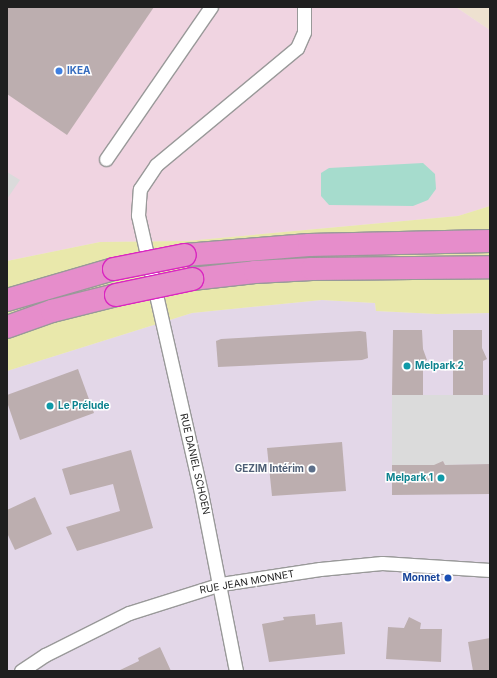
<!DOCTYPE html>
<html>
<head>
<meta charset="utf-8">
<style>
	body { margin:0 }
	#map { position:relative; width:497px; height:678px; overflow:hidden; background:#efe6e5; font-family:Inter,sans-serif }
	div>[style] { position:absolute }
	[style*='--x'] { left:calc(var(--x)*1px); top:calc(var(--y)*1px); width:calc(var(--w)*1px); rotate:calc(var(--a)*1deg) }
	.commercial>* { inset:0; background:#f0d4e1 }
	.industrial>* { inset:0; background:#e3d7e8 }
	.farmland>* { inset:0; background:#eee1d0 }
	.grass>* { inset:0; background:#e9e8ab }
	.parking>* { inset:0; background:#dbdbdb }
	.water>* { inset:0; background:#a6dccd }
	.building>* { inset:0; background:#bcaeaf }
	.roads { filter:drop-shadow(1px 0 #999) drop-shadow(-1px 0 #999) drop-shadow(0 1px #999) drop-shadow(0 -1px #999) }
	.street>* { height:13px; margin:-6.5px; padding:0 6.5px; transform-origin:6.5px; border-radius:6.5px; background:#fff }
	.highway>* { height:22px; margin:-11px; padding:0 11px; transform-origin:11px; border-radius:11px; background:#e68dcb }
	.bridges { filter:drop-shadow(1px 0 #d926c0) drop-shadow(-1px 0 #d926c0) drop-shadow(0 1px #d926c0) drop-shadow(0 -1px #d926c0) }
	.highway-bridge>* { height:22px; margin:-11px; padding:0 11px; transform-origin:11px; border-radius:11px; background:#e68dcb }
	.dots>* { width:11px; height:11px; translate:-50% -50%; box-sizing:border-box; border:2px solid #fff; border-radius:50% }
	span { translate:-50% -50%; white-space:nowrap; text-align:center; line-height:1.15; -webkit-text-stroke:3px #fff; paint-order:stroke }
	.shop-label { font-size:10px; color:#366cbe; font-weight:700 }
	.left { translate:0 -50%; text-align:left }
	.culture-label { font-size:10px; color:#0d838f; font-weight:700 }
	.right { translate:-100% -50%; text-align:right }
	.street-label { font-size:10px; color:#1f1f1f }
	.service-label { font-size:10px; color:#4e5e75; font-weight:700 }
	.transit-label { font-size:10px; color:#164399; font-weight:700 }
	.frame { position:absolute; inset:0; border:8px solid #1f1f1f; pointer-events:none }
</style>
</head>
<body>
<div id="map">
	<div class="commercial">
		<div style="clip-path:polygon(7px 7px,456px 7px,490px 30px,490px 206px,458px 216px,187px 241px,100px 242px,7px 261px)"></div>
	</div>
	<div class="industrial">
		<div style="clip-path:polygon(322px 300px,375px 303px,376px 311px,437px 314px,490px 313px,490px 671px,7px 671px,7px 371px,192px 313px)"></div>
	</div>
	<div class="farmland">
		<div style="clip-path:polygon(456px 7px,490px 7px,490px 30px)"></div>
	</div>
	<div class="grass">
		<div style="clip-path:polygon(490px 206px,490px 313px,437px 314px,376px 311px,375px 303px,322px 300px,192px 313px,7px 371px,7px 261px,100px 242px,187px 241px,458px 216px)"></div>
	</div>
	<div class="parking">
		<div style="clip-path:polygon(7px 172px,20px 180px,7px 199px)"></div>
		<div style="clip-path:polygon(392px 395px,490px 395px,490px 464px,445px 465px,443px 461px,438px 465px,392px 465px)"></div>
	</div>
	<div class="water">
		<div style="clip-path:polygon(423px 163px,435px 174px,436px 189px,428px 200px,413px 206px,329px 205px,321px 196px,321px 173px,329px 168px)"></div>
	</div>
	<div class="building">
		<div style="clip-path:polygon(7px 7px,154px 7px,67px 135px,7px 94px)"></div>
		<div style="clip-path:polygon(393px 330px,422px 330px,423px 349px,427px 360px,423px 362px,423px 395px,392px 395px)"></div>
		<div style="clip-path:polygon(453px 330px,482px 330px,482px 348px,487px 359px,483px 361px,483px 395px,453px 395px)"></div>
		<div style="clip-path:polygon(360px 331px,366px 332px,368px 358px,362px 360px,218px 367px,216px 341px,221px 339px)"></div>
		<div style="clip-path:polygon(78px 369px,94px 413px,20px 440px,7px 402px,7px 395px)"></div>
		<div style="clip-path:polygon(342px 442px,346px 491px,272px 496px,267px 448px)"></div>
		<div style="clip-path:polygon(131px 450px,153px 528px,77px 551px,66px 527px,120px 511px,113px 484px,70px 495px,62px 469px)"></div>
		<div style="clip-path:polygon(443px 461px,445px 465px,490px 464px,490px 494px,392px 495px,392px 465px,434px 465px)"></div>
		<div style="clip-path:polygon(35px 497px,52px 534px,15px 550px,7px 533px,7px 510px)"></div>
		<div style="clip-path:polygon(315px 614px,316px 625px,342px 622px,345px 654px,269px 662px,262px 624px,284px 620px,283px 617px)"></div>
		<div style="clip-path:polygon(409px 617px,421px 623px,420px 629px,442px 629px,441px 662px,386px 659px,388px 627px,404px 628px)"></div>
		<div style="clip-path:polygon(490px 638px,490px 671px,473px 671px,468px 642px)"></div>
		<div style="clip-path:polygon(160px 647px,171px 671px,118px 671px,139px 661px,138px 658px)"></div>
	</div>
	<div class="roads">
		<div class="street">
			<div style="--x:106;--y:159;--w:185;--a:-55.4"></div>
			<div style="--x:21;--y:671;--w:29;--a:-34"></div>
			<div style="--x:45;--y:655;--w:94;--a:-26.6"></div>
			<div style="--x:129;--y:613;--w:96;--a:-17.5"></div>
			<div style="--x:221;--y:584;--w:100;--a:-8.6"></div>
			<div style="--x:320;--y:569;--w:62;--a:-5.5"></div>
			<div style="--x:382;--y:563;--w:108;--a:3.7"></div>
			<div style="--x:236;--y:671;--w:177;--a:-101.1"></div>
			<div style="--x:202;--y:497;--w:289;--a:-102.8"></div>
			<div style="--x:138;--y:215;--w:26;--a:-86"></div>
			<div style="--x:140;--y:189;--w:29;--a:-56"></div>
			<div style="--x:156;--y:165;--w:183;--a:-39.7"></div>
			<div style="--x:297;--y:48;--w:17;--a:-66"></div>
			<div style="--x:304;--y:32;--w:25;--a:-90"></div>
		</div>
		<div class="highway">
			<div style="--x:185;--y:255;--w:124;--a:-4.6"></div>
			<div style="--x:309;--y:245;--w:181;--a:-1.3"></div>
			<div style="--x:192;--y:279;--w:63;--a:-6.3"></div>
			<div style="--x:255;--y:272;--w:57;--a:-3"></div>
			<div style="--x:312;--y:269;--w:178;--a:-0.6"></div>
			<div style="--x:7;--y:300;--w:111;--a:-16.2"></div>
			<div style="--x:7;--y:327;--w:48;--a:-19.6"></div>
			<div style="--x:52;--y:311;--w:66;--a:-14"></div>
		</div>
	</div>
	<div class="bridges">
		<div class="highway-bridge">
			<div style="--x:114;--y:269;--w:72;--a:-11.2"></div>
			<div style="--x:116;--y:295;--w:78;--a:-11.9"></div>
		</div>
	</div>
	<div class="dots">
		<div style="left:59px;top:71px;background:#3f7fe0"></div>
		<div style="left:407px;top:366px;background:#0f9aa8"></div>
		<div style="left:50px;top:406px;background:#0f9aa8"></div>
		<div style="left:312px;top:469px;background:#5c6f8a"></div>
		<div style="left:441px;top:478px;background:#0f9aa8"></div>
		<div style="left:448px;top:578px;background:#1a4fb4"></div>
	</div>
	<div class="shop-label">
		<span class="left" style="left:67px;top:71px">IKEA</span>
	</div>
	<div class="culture-label">
		<span class="left" style="left:415px;top:366px">Melpark 2</span>
		<span class="left" style="left:58px;top:406px">Le Prélude</span>
		<span class="right" style="left:433px;top:478px">Melpark 1</span>
	</div>
	<div class="street-label">
		<span style="left:195px;top:464px;rotate:77deg">RUE DANIEL SCHOEN</span>
		<span style="left:247px;top:582px;rotate:-10deg">RUE JEAN MONNET</span>
	</div>
	<div class="service-label">
		<span class="right" style="left:304px;top:469px">GEZIM Intérim</span>
	</div>
	<div class="transit-label">
		<span class="right" style="left:440px;top:578px">Monnet</span>
	</div>
	<div class="frame"></div>
</div>
</body>
</html>
